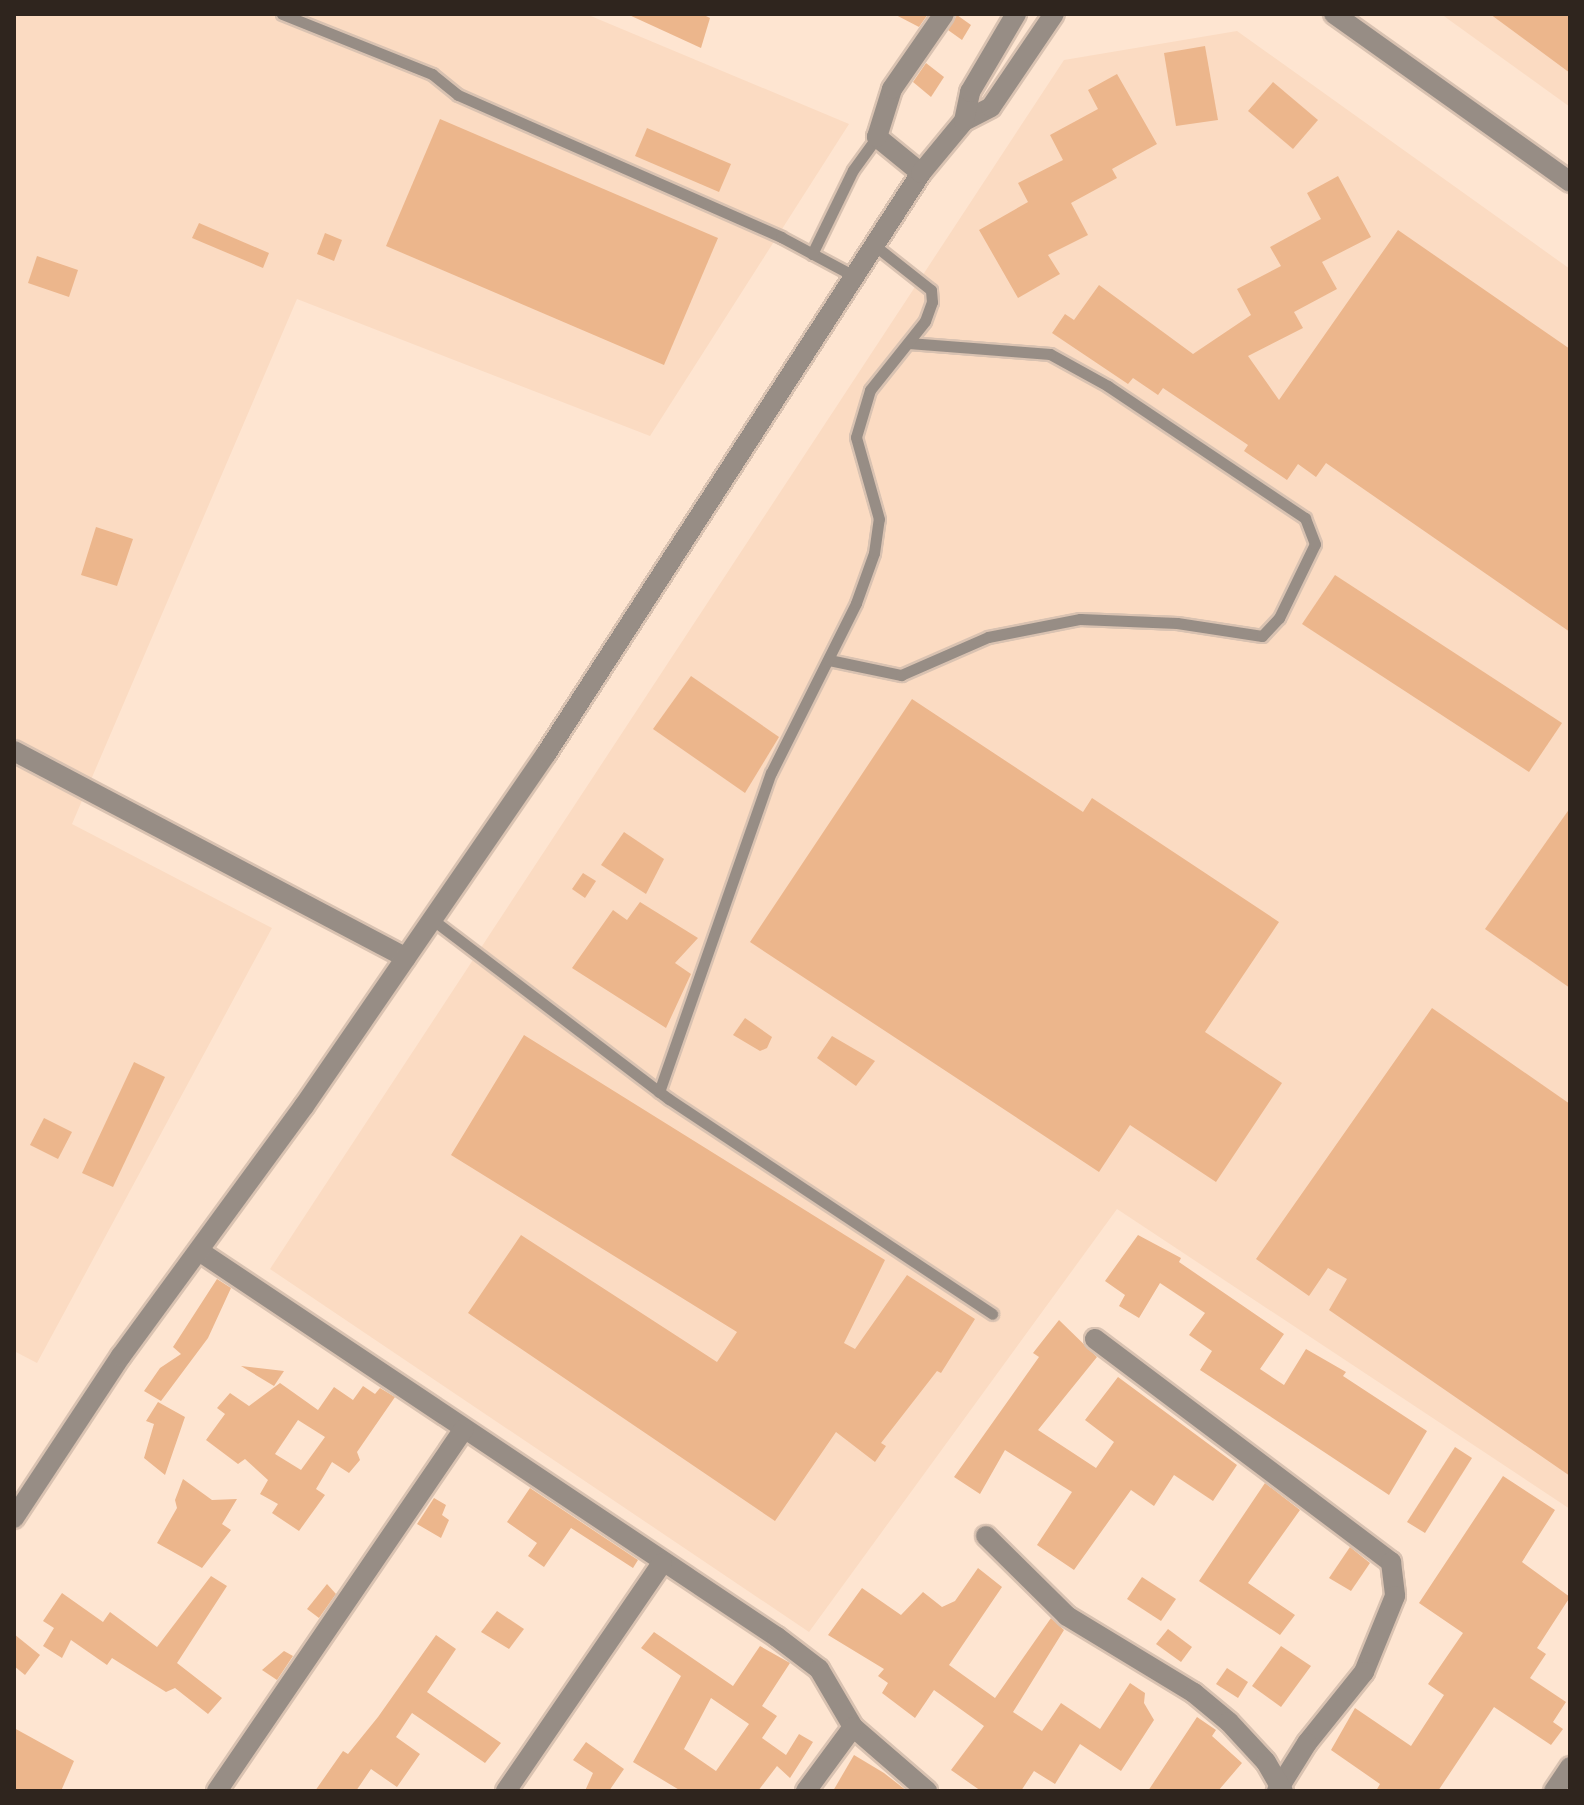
<!DOCTYPE html>
<html>
<head>
<meta charset="utf-8">
<style>
	body { margin:0 }
	#map { position:relative; width:1584px; height:1805px; overflow:hidden; background:#fee5d1; font-family:"Space Grotesk",sans-serif }
	div>[style] { position:absolute }
	[style*='--x'] { left:calc(var(--x)*1px); top:calc(var(--y)*1px); width:calc(var(--w)*1px); rotate:calc(var(--a)*1deg) }
	.built>* { inset:0; background:#fbdbc2 }
	.building>* { inset:0; background:#ecb68c }
	.roads { filter:drop-shadow(2px 0 #d9c2b1) drop-shadow(-2px 0 #d9c2b1) drop-shadow(0 2px #d9c2b1) drop-shadow(0 -2px #d9c2b1) }
	.lane>* { height:11px; margin:-5.5px; padding:0 5.5px; transform-origin:5.5px; border-radius:5.5px; background:#978d85 }
	.street>* { height:20px; margin:-10px; padding:0 10px; transform-origin:10px; border-radius:10px; background:#978d85 }
	span { translate:-50% -50%; white-space:nowrap; text-align:center; line-height:1.15; -webkit-text-stroke:6px #fee5d1; paint-order:stroke }
	.frame { position:absolute; inset:0; border:16px solid #2f251e; pointer-events:none }
</style>
</head>
<body>
<div id="map">
	<div class="built">
		<div style="clip-path:polygon(14px 14px,586px 14px,849px 124px,650px 436px,297px 299px,72px 824px,272px 928px,37px 1363px,14px 1351px)"></div>
		<div style="clip-path:polygon(1441px 14px,1570px 14px,1570px 107px)"></div>
		<div style="clip-path:polygon(1237px 31px,1570px 269px,1570px 1509px,1117px 1209px,809px 1632px,270px 1269px,1064px 60px)"></div>
	</div>
	<div class="building">
		<div style="clip-path:polygon(627px 14px,702px 14px,710px 18px,701px 48px)"></div>
		<div style="clip-path:polygon(894px 14px,928px 14px,919px 27px)"></div>
		<div style="clip-path:polygon(1490px 14px,1570px 14px,1570px 73px)"></div>
		<div style="clip-path:polygon(957px 15px,971px 25px,962px 40px,948px 30px)"></div>
		<div style="clip-path:polygon(1205px 46px,1218px 120px,1176px 126px,1164px 53px)"></div>
		<div style="clip-path:polygon(926px 63px,944px 77px,931px 97px,913px 82px)"></div>
		<div style="clip-path:polygon(1117px 74px,1157px 144px,1112px 169px,1117px 178px,1071px 203px,1088px 235px,1048px 255px,1060px 274px,1018px 298px,979px 230px,1028px 202px,1018px 183px,1063px 160px,1050px 135px,1098px 109px,1088px 90px)"></div>
		<div style="clip-path:polygon(1273px 82px,1318px 120px,1293px 149px,1248px 111px)"></div>
		<div style="clip-path:polygon(440px 119px,718px 238px,664px 365px,386px 246px)"></div>
		<div style="clip-path:polygon(647px 128px,731px 164px,719px 192px,635px 156px)"></div>
		<div style="clip-path:polygon(1338px 176px,1371px 237px,1322px 262px,1337px 289px,1294px 312px,1303px 328px,1248px 356px,1279px 400px,1398px 230px,1570px 349px,1570px 632px,1326px 463px,1316px 477px,1298px 464px,1287px 480px,1244px 451px,1248px 445px,1163px 388px,1158px 395px,1133px 378px,1128px 384px,1052px 333px,1065px 314px,1074px 320px,1099px 285px,1193px 354px,1251px 315px,1237px 289px,1281px 266px,1270px 247px,1321px 219px,1307px 193px)"></div>
		<div style="clip-path:polygon(199px 223px,269px 253px,263px 268px,192px 238px)"></div>
		<div style="clip-path:polygon(325px 233px,342px 240px,334px 261px,317px 254px)"></div>
		<div style="clip-path:polygon(37px 256px,78px 270px,69px 297px,28px 283px)"></div>
		<div style="clip-path:polygon(96px 527px,133px 539px,117px 586px,81px 575px)"></div>
		<div style="clip-path:polygon(1335px 575px,1562px 723px,1529px 772px,1302px 624px)"></div>
		<div style="clip-path:polygon(691px 676px,779px 737px,745px 793px,653px 729px)"></div>
		<div style="clip-path:polygon(912px 699px,1083px 812px,1092px 798px,1279px 922px,1205px 1032px,1282px 1083px,1216px 1182px,1130px 1125px,1099px 1172px,750px 942px)"></div>
		<div style="clip-path:polygon(1570px 808px,1570px 988px,1485px 929px)"></div>
		<div style="clip-path:polygon(624px 832px,664px 859px,646px 894px,601px 865px)"></div>
		<div style="clip-path:polygon(583px 873px,596px 881px,585px 898px,572px 889px)"></div>
		<div style="clip-path:polygon(640px 902px,698px 938px,675px 963px,691px 974px,666px 1028px,572px 968px,613px 910px,627px 920px)"></div>
		<div style="clip-path:polygon(1432px 1008px,1570px 1104px,1570px 1476px,1329px 1310px,1347px 1279px,1328px 1268px,1309px 1296px,1256px 1259px)"></div>
		<div style="clip-path:polygon(745px 1018px,772px 1037px,767px 1048px,760px 1051px,733px 1035px)"></div>
		<div style="clip-path:polygon(524px 1035px,885px 1260px,844px 1343px,855px 1349px,907px 1275px,975px 1319px,941px 1373px,937px 1371px,881px 1443px,886px 1446px,875px 1462px,836px 1432px,775px 1521px,468px 1313px,521px 1235px,717px 1362px,737px 1332px,451px 1155px)"></div>
		<div style="clip-path:polygon(832px 1036px,875px 1061px,856px 1086px,817px 1058px)"></div>
		<div style="clip-path:polygon(134px 1062px,165px 1077px,113px 1187px,82px 1173px)"></div>
		<div style="clip-path:polygon(44px 1118px,72px 1132px,58px 1159px,30px 1145px)"></div>
		<div style="clip-path:polygon(1138px 1235px,1181px 1258px,1179px 1262px,1284px 1334px,1260px 1369px,1284px 1385px,1306px 1349px,1346px 1372px,1343px 1376px,1427px 1431px,1389px 1495px,1200px 1370px,1212px 1351px,1189px 1335px,1205px 1313px,1160px 1283px,1139px 1318px,1119px 1306px,1125px 1295px,1105px 1281px)"></div>
		<div style="clip-path:polygon(217px 1279px,231px 1288px,208px 1338px,161px 1401px,144px 1391px,160px 1368px,181px 1354px,173px 1347px)"></div>
		<div style="clip-path:polygon(1059px 1320px,1097px 1357px,1038px 1430px,1096px 1468px,1114px 1442px,1085px 1420px,1118px 1377px,1237px 1465px,1213px 1501px,1174px 1475px,1154px 1506px,1131px 1490px,1074px 1570px,1037px 1545px,1072px 1492px,1005px 1450px,980px 1494px,954px 1477px,1039px 1357px,1033px 1353px)"></div>
		<div style="clip-path:polygon(241px 1366px,284px 1371px,274px 1386px)"></div>
		<div style="clip-path:polygon(evenodd,280px 1383px,318px 1410px,334px 1387px,353px 1400px,363px 1386px,375px 1394px,380px 1388px,395px 1397px,357px 1452px,360px 1460px,349px 1473px,332px 1462px,316px 1489px,325px 1495px,299px 1531px,272px 1513px,278px 1504px,260px 1494px,268px 1480px,245px 1459px,238px 1464px,206px 1440px,225px 1414px,217px 1408px,230px 1393px,249px 1406px,280px 1383px,298px 1420px,325px 1437px,301px 1470px,275px 1454px,298px 1420px)"></div>
		<div style="clip-path:polygon(158px 1402px,185px 1417px,165px 1475px,144px 1458px,154px 1424px,146px 1421px)"></div>
		<div style="clip-path:polygon(1455px 1447px,1472px 1458px,1425px 1533px,1407px 1522px)"></div>
		<div style="clip-path:polygon(1503px 1476px,1555px 1510px,1522px 1562px,1570px 1597px,1537px 1648px,1546px 1654px,1530px 1678px,1566px 1702px,1553px 1722px,1563px 1729px,1551px 1745px,1494px 1707px,1438px 1791px,1376px 1791px,1380px 1784px,1331px 1750px,1355px 1708px,1411px 1746px,1444px 1695px,1428px 1684px,1463px 1633px,1419px 1603px)"></div>
		<div style="clip-path:polygon(183px 1479px,212px 1500px,237px 1499px,222px 1524px,231px 1530px,202px 1568px,157px 1543px,177px 1508px,175px 1500px)"></div>
		<div style="clip-path:polygon(1265px 1483px,1300px 1510px,1248px 1583px,1295px 1615px,1280px 1635px,1199px 1581px)"></div>
		<div style="clip-path:polygon(530px 1488px,638px 1560px,633px 1568px,571px 1528px,544px 1567px,528px 1556px,537px 1543px,507px 1522px)"></div>
		<div style="clip-path:polygon(434px 1498px,446px 1505px,442px 1515px,449px 1520px,441px 1538px,417px 1524px)"></div>
		<div style="clip-path:polygon(1350px 1547px,1370px 1563px,1351px 1591px,1329px 1578px)"></div>
		<div style="clip-path:polygon(978px 1568px,1002px 1587px,949px 1665px,995px 1698px,1051px 1618px,1064px 1630px,1013px 1712px,1042px 1731px,1061px 1703px,1100px 1729px,1130px 1683px,1145px 1693px,1144px 1703px,1154px 1720px,1121px 1771px,1080px 1744px,1055px 1784px,1034px 1771px,1021px 1791px,981px 1791px,951px 1770px,984px 1726px,934px 1690px,915px 1718px,882px 1693px,888px 1683px,878px 1676px,884px 1669px,828px 1635px,862px 1588px,901px 1615px,923px 1592px,942px 1607px,955px 1601px)"></div>
		<div style="clip-path:polygon(211px 1576px,227px 1586px,177px 1663px,222px 1698px,208px 1714px,175px 1688px,166px 1692px,112px 1658px,107px 1665px,71px 1640px,62px 1658px,43px 1646px,54px 1628px,43px 1621px,62px 1593px,103px 1622px,110px 1612px,157px 1647px)"></div>
		<div style="clip-path:polygon(1142px 1577px,1176px 1599px,1161px 1621px,1127px 1599px)"></div>
		<div style="clip-path:polygon(327px 1584px,336px 1594px,319px 1618px,307px 1609px)"></div>
		<div style="clip-path:polygon(497px 1611px,524px 1629px,509px 1649px,481px 1632px)"></div>
		<div style="clip-path:polygon(1168px 1629px,1192px 1647px,1181px 1662px,1156px 1644px)"></div>
		<div style="clip-path:polygon(evenodd,654px 1632px,733px 1686px,760px 1646px,790px 1663px,762px 1706px,777px 1716px,762px 1738px,786px 1755px,799px 1734px,813px 1742px,790px 1778px,777px 1766px,758px 1791px,681px 1791px,633px 1762px,681px 1676px,641px 1648px,654px 1632px,711px 1698px,749px 1724px,716px 1771px,684px 1749px,711px 1698px)"></div>
		<div style="clip-path:polygon(14px 1634px,40px 1655px,25px 1675px,14px 1666px)"></div>
		<div style="clip-path:polygon(436px 1635px,456px 1649px,427px 1692px,501px 1743px,485px 1763px,412px 1713px,396px 1737px,420px 1754px,397px 1787px,371px 1769px,356px 1791px,315px 1791px,343px 1751px,348px 1754px,378px 1717px)"></div>
		<div style="clip-path:polygon(1281px 1646px,1311px 1666px,1281px 1707px,1252px 1686px)"></div>
		<div style="clip-path:polygon(284px 1651px,293px 1656px,277px 1680px,262px 1670px)"></div>
		<div style="clip-path:polygon(1227px 1668px,1248px 1682px,1238px 1698px,1216px 1684px)"></div>
		<div style="clip-path:polygon(1197px 1717px,1216px 1730px,1212px 1736px,1242px 1763px,1218px 1791px,1148px 1791px)"></div>
		<div style="clip-path:polygon(14px 1728px,74px 1761px,61px 1791px,14px 1791px)"></div>
		<div style="clip-path:polygon(586px 1742px,624px 1769px,609px 1791px,585px 1791px,593px 1773px,573px 1760px)"></div>
		<div style="clip-path:polygon(854px 1755px,884px 1773px,907px 1791px,833px 1791px)"></div>
	</div>
	<div class="roads">
		<div class="lane">
			<div style="--x:282;--y:14;--w:162;--a:21.8"></div>
			<div style="--x:432;--y:74;--w:33;--a:39"></div>
			<div style="--x:458;--y:95;--w:353;--a:23.7"></div>
			<div style="--x:781;--y:237;--w:83;--a:28.1"></div>
			<div style="--x:812;--y:254;--w:93;--a:-64"></div>
			<div style="--x:853;--y:170;--w:41;--a:-54"></div>
			<div style="--x:829;--y:660;--w:74;--a:11.8"></div>
			<div style="--x:901;--y:675;--w:95;--a:-23.6"></div>
			<div style="--x:988;--y:637;--w:94;--a:-11.1"></div>
			<div style="--x:1080;--y:619;--w:97;--a:2.4"></div>
			<div style="--x:1177;--y:623;--w:86;--a:8.7"></div>
			<div style="--x:1262;--y:636;--w:25;--a:-47"></div>
			<div style="--x:1279;--y:618;--w:82;--a:-64.1"></div>
			<div style="--x:1315;--y:544;--w:28;--a:-111"></div>
			<div style="--x:1305;--y:518;--w:237;--a:-146.2"></div>
			<div style="--x:1108;--y:386;--w:66;--a:-151.1"></div>
			<div style="--x:1050;--y:354;--w:142;--a:-175.6"></div>
			<div style="--x:433;--y:920;--w:296;--a:37.2"></div>
			<div style="--x:669;--y:1099;--w:388;--a:33.6"></div>
			<div style="--x:659;--y:1092;--w:338;--a:-70.7"></div>
			<div style="--x:771;--y:773;--w:190;--a:-63.4"></div>
			<div style="--x:856;--y:603;--w:53;--a:-70.2"></div>
			<div style="--x:874;--y:553;--w:34;--a:-82"></div>
			<div style="--x:879;--y:519;--w:85;--a:-105.7"></div>
			<div style="--x:856;--y:437;--w:49;--a:-73.4"></div>
			<div style="--x:870;--y:390;--w:88;--a:-51.4"></div>
			<div style="--x:925;--y:321;--w:20;--a:-70"></div>
			<div style="--x:932;--y:302;--w:12;--a:-95"></div>
			<div style="--x:931;--y:290;--w:73;--a:-141.7"></div>
		</div>
		<div class="street">
			<div style="--x:1334;--y:14;--w:290;--a:35.4"></div>
			<div style="--x:964;--y:121;--w:30;--a:-27"></div>
			<div style="--x:991;--y:107;--w:112;--a:-55.9"></div>
			<div style="--x:921;--y:173;--w:57;--a:-140.7"></div>
			<div style="--x:877;--y:137;--w:50;--a:-72.6"></div>
			<div style="--x:892;--y:89;--w:91;--a:-55.3"></div>
			<div style="--x:14;--y:751;--w:443;--a:27.8"></div>
			<div style="--x:199;--y:1251;--w:695;--a:33.74"></div>
			<div style="--x:777;--y:1637;--w:53;--a:37.3"></div>
			<div style="--x:819;--y:1669;--w:67;--a:59.6"></div>
			<div style="--x:853;--y:1727;--w:98;--a:40.9"></div>
			<div style="--x:1095;--y:1339;--w:371;--a:37"></div>
			<div style="--x:1391;--y:1562;--w:34;--a:83"></div>
			<div style="--x:1395;--y:1596;--w:82;--a:112.2"></div>
			<div style="--x:1364;--y:1672;--w:91;--a:128.8"></div>
			<div style="--x:1307;--y:1743;--w:57;--a:122"></div>
			<div style="--x:14;--y:1518;--w:194;--a:-56.6"></div>
			<div style="--x:121;--y:1356;--w:310;--a:-53.8"></div>
			<div style="--x:304;--y:1106;--w:427;--a:-55.5"></div>
			<div style="--x:546;--y:754;--w:692;--a:-57.16"></div>
			<div style="--x:921;--y:173;--w:67;--a:-50.4"></div>
			<div style="--x:964;--y:121;--w:30;--a:-78"></div>
			<div style="--x:970;--y:92;--w:91;--a:-59.5"></div>
			<div style="--x:986;--y:1536;--w:114;--a:44.6"></div>
			<div style="--x:1067;--y:1616;--w:149;--a:31.2"></div>
			<div style="--x:1194;--y:1693;--w:45;--a:39.6"></div>
			<div style="--x:1229;--y:1722;--w:54;--a:47.2"></div>
			<div style="--x:1266;--y:1762;--w:34;--a:60"></div>
			<div style="--x:217;--y:1791;--w:438;--a:-55.7"></div>
			<div style="--x:506;--y:1791;--w:276;--a:-55.6"></div>
			<div style="--x:806;--y:1791;--w:79;--a:-53.7"></div>
			<div style="--x:1554;--y:1791;--w:29;--a:-56"></div>
		</div>
	</div>
	<div class="frame"></div>
</div>
</body>
</html>
